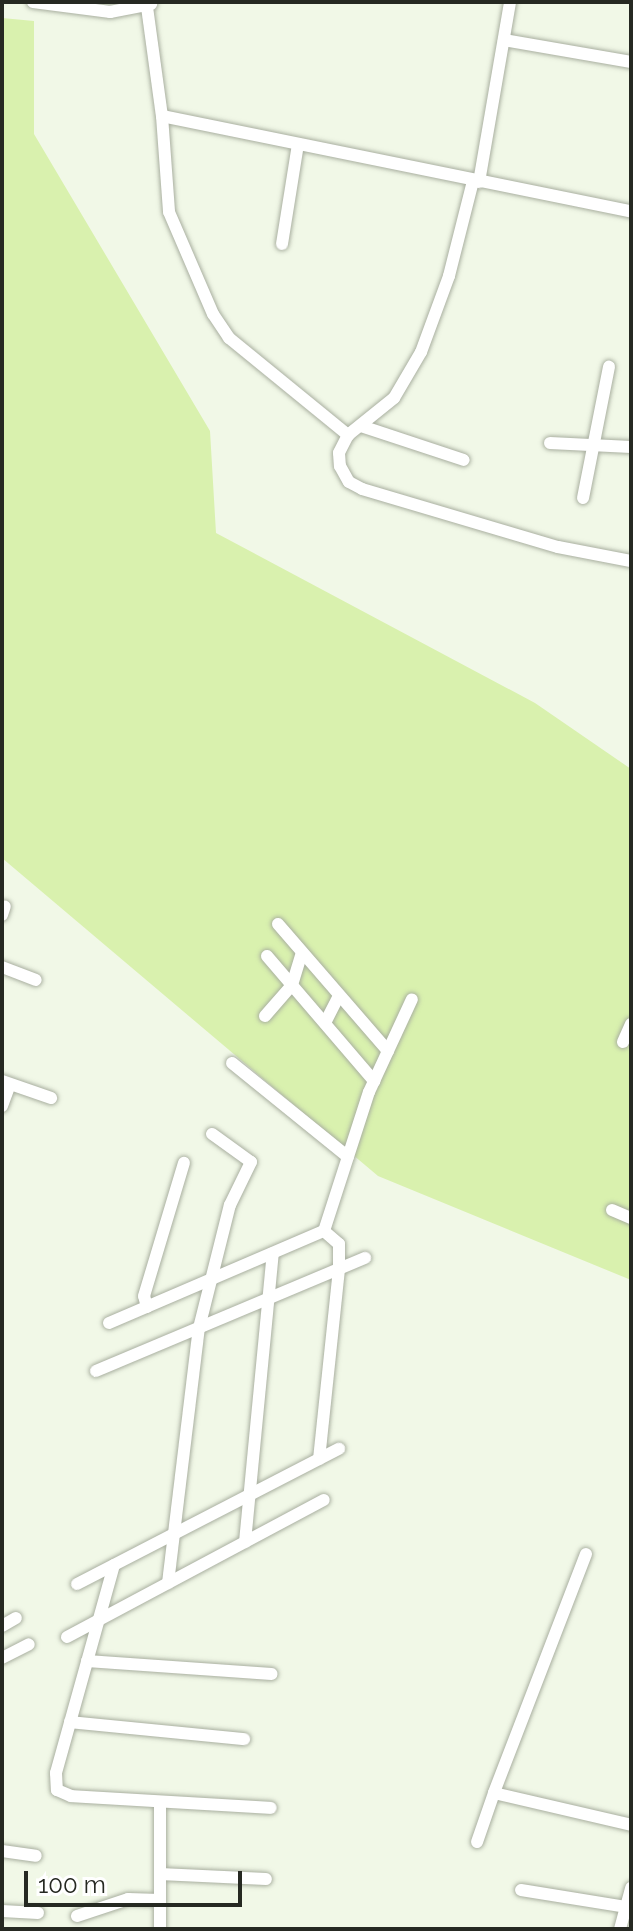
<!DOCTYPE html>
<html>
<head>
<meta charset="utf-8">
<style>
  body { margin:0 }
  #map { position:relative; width:633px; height:1931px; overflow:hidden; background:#f1f8e7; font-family:Raleway,sans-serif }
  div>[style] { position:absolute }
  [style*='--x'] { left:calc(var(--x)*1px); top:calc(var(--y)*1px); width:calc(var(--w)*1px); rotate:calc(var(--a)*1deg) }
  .green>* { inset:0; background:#d9f1ae }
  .roads { filter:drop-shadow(0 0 2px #a9afa0) drop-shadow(0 0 2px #a9afa0) }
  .minor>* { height:12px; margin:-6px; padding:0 6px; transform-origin:6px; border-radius:6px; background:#fff }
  span { translate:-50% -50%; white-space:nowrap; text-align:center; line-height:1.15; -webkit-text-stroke:8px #fff; paint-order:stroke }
  .frame { position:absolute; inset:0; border:4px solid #262922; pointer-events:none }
  .scale { position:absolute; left:24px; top:1871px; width:218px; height:36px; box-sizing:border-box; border:4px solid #262922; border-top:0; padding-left:10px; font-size:24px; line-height:28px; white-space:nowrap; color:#262922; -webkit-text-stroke:6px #fff; paint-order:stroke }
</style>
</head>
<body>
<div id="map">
  <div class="green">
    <div style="clip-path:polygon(2px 18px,34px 21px,34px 134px,210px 431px,216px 533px,535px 703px,631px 769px,631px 1280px,378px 1176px,2px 858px)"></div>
  </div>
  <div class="roads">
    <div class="minor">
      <div style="--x:33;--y:2;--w:78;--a:7.4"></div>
      <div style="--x:110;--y:12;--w:42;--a:-11"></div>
      <div style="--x:147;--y:7;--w:110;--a:82.2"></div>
      <div style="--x:162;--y:116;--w:479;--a:11.5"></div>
      <div style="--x:504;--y:40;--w:129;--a:9.8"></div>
      <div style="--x:162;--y:116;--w:96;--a:85.8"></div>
      <div style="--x:169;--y:212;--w:111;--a:66.7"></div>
      <div style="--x:213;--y:314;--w:29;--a:56"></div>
      <div style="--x:229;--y:338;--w:154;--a:39.2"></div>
      <div style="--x:473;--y:181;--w:98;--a:104.2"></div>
      <div style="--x:449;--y:276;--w:81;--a:110.2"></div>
      <div style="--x:421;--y:352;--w:53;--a:120.4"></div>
      <div style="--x:394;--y:398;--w:59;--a:141.2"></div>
      <div style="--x:348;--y:435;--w:20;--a:117"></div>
      <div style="--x:339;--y:453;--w:13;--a:86"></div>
      <div style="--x:340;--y:466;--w:18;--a:61"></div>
      <div style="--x:349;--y:482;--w:15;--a:28"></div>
      <div style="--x:362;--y:489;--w:204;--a:16.5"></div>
      <div style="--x:558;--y:547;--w:74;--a:10.9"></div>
      <div style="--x:479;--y:182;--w:183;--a:-80.2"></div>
      <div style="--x:282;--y:244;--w:101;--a:-80.9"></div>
      <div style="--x:361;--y:426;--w:108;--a:18.3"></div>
      <div style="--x:550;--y:443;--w:81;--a:2.8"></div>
      <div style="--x:583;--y:498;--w:134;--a:-78.8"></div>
      <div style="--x:2;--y:915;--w:9;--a:-72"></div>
      <div style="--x:278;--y:924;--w:168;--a:49.1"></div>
      <div style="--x:267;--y:956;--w:165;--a:49.4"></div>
      <div style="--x:2;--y:967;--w:36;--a:21"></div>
      <div style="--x:265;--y:1016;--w:41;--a:-48.9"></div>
      <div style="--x:292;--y:985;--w:34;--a:-73"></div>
      <div style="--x:325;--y:1023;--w:31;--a:-63"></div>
      <div style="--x:623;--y:1042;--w:20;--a:-66"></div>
      <div style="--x:232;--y:1063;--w:149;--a:39"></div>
      <div style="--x:2;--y:1081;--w:52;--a:19.1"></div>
      <div style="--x:2;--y:1106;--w:23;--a:-70"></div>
      <div style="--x:612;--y:1210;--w:21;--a:23"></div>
      <div style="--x:324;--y:1231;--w:146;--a:-72.1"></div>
      <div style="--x:369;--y:1092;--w:102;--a:-65.2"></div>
      <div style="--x:147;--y:1307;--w:11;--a:-105"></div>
      <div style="--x:144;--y:1296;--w:139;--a:-73.3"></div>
      <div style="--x:109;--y:1323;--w:234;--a:-23.2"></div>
      <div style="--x:324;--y:1231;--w:20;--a:41"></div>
      <div style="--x:339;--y:1244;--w:25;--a:90"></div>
      <div style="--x:339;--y:1269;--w:191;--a:96"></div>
      <div style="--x:96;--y:1371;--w:292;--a:-22.8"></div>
      <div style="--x:245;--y:1542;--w:290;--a:-84.5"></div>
      <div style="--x:586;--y:1554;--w:256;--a:111.1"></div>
      <div style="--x:494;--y:1793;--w:141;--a:13.1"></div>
      <div style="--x:114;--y:1565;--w:216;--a:105.6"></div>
      <div style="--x:56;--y:1773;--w:17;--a:87"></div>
      <div style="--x:57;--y:1790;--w:15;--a:23"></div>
      <div style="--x:71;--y:1796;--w:200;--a:3.4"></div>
      <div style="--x:168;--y:1583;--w:257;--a:-83.1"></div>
      <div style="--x:199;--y:1328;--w:127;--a:-75.9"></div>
      <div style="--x:230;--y:1205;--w:48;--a:-64"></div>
      <div style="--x:251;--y:1162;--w:48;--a:-144.3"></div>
      <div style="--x:77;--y:1584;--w:295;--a:-27.3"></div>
      <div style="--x:2;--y:1626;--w:16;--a:-30"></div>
      <div style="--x:67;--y:1637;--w:291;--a:-28.1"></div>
      <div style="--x:2;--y:1658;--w:30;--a:-27"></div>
      <div style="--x:87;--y:1661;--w:185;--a:4"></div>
      <div style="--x:70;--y:1722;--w:175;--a:5.6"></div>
      <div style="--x:160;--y:1802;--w:127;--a:90"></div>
      <div style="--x:477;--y:1842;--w:52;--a:-70.9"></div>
      <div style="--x:2;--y:1851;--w:34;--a:8"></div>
      <div style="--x:160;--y:1874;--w:106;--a:2.7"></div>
      <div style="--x:521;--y:1890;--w:106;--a:9.2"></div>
      <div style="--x:626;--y:1907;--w:20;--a:-75"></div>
      <div style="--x:2;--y:1911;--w:36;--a:3"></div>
      <div style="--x:77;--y:1916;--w:54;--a:-18.4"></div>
      <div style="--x:128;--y:1899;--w:32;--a:2"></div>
      <div style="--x:620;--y:1929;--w:23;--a:-75"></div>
      <div style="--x:626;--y:1907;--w:5;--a:11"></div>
    </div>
  </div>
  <div class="frame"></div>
  <div class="scale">100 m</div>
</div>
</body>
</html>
